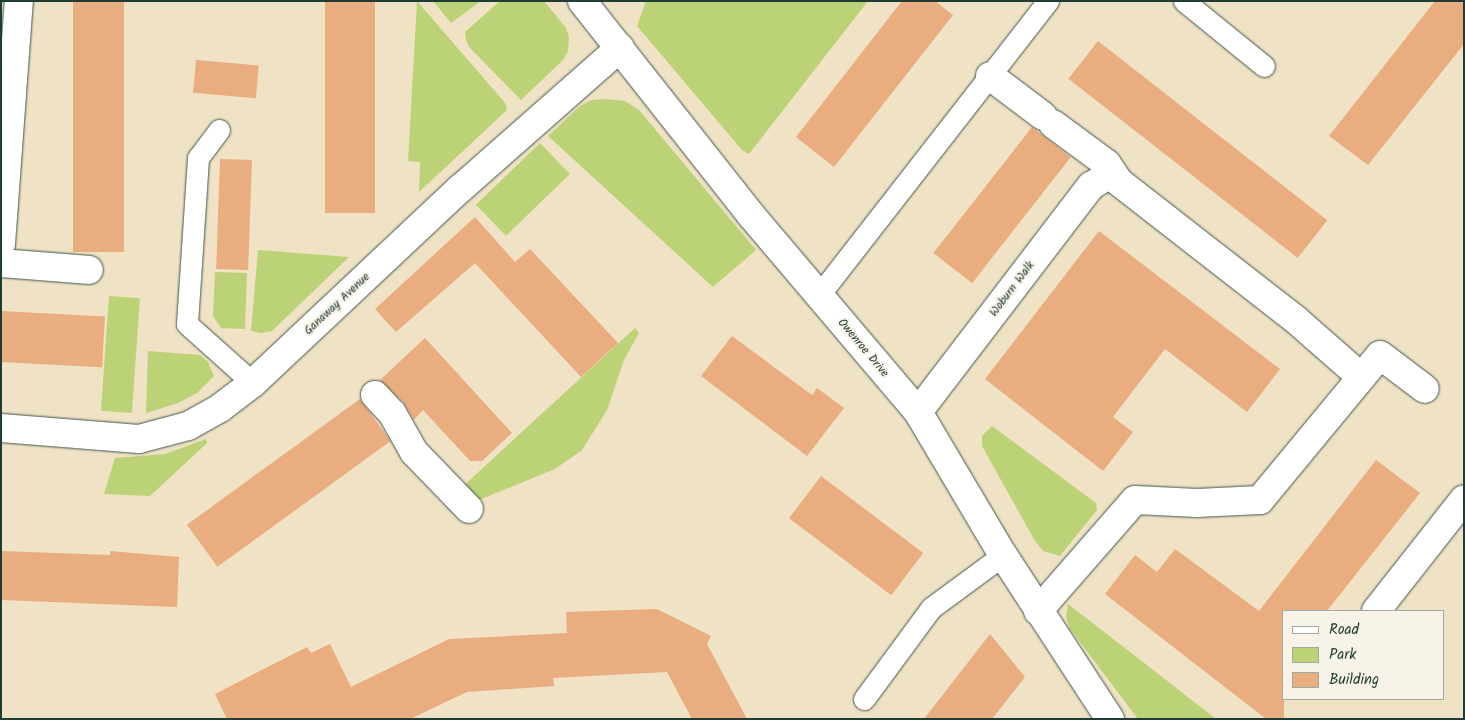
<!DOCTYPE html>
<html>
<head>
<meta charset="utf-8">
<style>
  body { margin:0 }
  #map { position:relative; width:1465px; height:720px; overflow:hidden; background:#f0e2c5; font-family:Kalam,sans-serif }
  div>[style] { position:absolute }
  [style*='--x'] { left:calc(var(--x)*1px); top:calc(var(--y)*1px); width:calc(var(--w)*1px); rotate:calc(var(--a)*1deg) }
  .green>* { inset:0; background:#bcd276; transform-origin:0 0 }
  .building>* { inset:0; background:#e9ad7f; transform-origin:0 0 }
  .roads { filter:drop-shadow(0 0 1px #3e564a) drop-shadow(0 0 1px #3e564a) }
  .lane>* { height:21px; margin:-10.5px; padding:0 10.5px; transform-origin:10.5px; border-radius:10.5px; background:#fff }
  .street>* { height:28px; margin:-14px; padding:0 14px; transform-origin:14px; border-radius:14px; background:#fff }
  span { translate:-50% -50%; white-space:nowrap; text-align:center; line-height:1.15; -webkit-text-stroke:4.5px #f7f3e8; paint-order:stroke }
  .street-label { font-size:12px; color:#1f3d34 }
  .frame { position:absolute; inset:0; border:2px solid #1f3d34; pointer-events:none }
  .legend { position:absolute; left:1282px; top:610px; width:162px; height:90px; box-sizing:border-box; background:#f7f3e8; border:1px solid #a1aaa0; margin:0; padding:6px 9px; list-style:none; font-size:15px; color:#1f3d34 }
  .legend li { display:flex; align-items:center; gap:10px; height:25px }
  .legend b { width:25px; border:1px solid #a1aaa0 }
</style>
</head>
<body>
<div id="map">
  <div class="green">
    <div style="clip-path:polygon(417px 1px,506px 104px,507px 110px,419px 192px,420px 162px,408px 161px)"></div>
    <div style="clip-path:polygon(433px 1px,481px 1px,451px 23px)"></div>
    <div style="clip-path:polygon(500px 1px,544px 1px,566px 28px,569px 37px,568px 51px,563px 60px,521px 100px,469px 47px,466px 40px,465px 32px)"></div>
    <div style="clip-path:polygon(646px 1px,868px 1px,749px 154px,742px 150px,637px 26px)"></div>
    <div style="clip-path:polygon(605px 99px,625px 101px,639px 110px,756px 250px,713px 287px,548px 136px,580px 106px,591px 100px)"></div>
    <div style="left:540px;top:143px;width:43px;height:89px;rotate:46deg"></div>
    <div style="clip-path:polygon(258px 250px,349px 257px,272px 331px,261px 333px,251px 331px)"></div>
    <div style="clip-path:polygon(215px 272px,247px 273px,245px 329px,221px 328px,213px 316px)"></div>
    <div style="left:109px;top:296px;width:31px;height:115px;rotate:4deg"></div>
    <div style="clip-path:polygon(635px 328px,639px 333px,624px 360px,607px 410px,582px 450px,555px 469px,474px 502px,460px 489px)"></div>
    <div style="clip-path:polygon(148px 351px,200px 355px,208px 362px,214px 376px,197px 393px,178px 403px,146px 413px)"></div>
    <div style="clip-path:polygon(992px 426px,1096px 503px,1097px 510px,1060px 556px,1043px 551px,1035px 541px,982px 446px,982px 436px)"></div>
    <div style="clip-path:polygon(206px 439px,207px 443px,150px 496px,104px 494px,115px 458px,165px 454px)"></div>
    <div style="clip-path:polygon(1068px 604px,1134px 655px,1216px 719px,1138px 719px,1070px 629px,1066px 617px)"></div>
  </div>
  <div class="building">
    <div style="left:73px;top:1px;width:51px;height:251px"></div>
    <div style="left:325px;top:1px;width:50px;height:212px"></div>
    <div style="clip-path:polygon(902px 1px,935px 1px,953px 15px,834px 167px,796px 137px)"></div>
    <div style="clip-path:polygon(1435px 1px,1464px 1px,1464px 44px,1368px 165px,1329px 136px)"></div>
    <div style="left:1098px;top:41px;width:291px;height:48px;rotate:38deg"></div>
    <div style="left:196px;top:60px;width:63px;height:33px;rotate:5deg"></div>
    <div style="left:1032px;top:127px;width:49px;height:160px;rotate:38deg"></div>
    <div style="left:220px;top:159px;width:32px;height:110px;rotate:2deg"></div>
    <div style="clip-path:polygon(475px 217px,515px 262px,530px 249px,618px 343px,581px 377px,475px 263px,396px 332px,375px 309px)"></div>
    <div style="clip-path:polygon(1099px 231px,1280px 369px,1247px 412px,1165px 349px,1113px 417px,1133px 432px,1103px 471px,985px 379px)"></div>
    <div style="left:1px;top:311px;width:104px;height:51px;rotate:3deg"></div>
    <div style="clip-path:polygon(732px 336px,812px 395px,817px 388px,844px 408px,807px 456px,701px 376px)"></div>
    <div style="clip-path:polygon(425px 338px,512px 433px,482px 461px,470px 461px,423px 410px,414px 420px,403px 402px,380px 380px)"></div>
    <div style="left:360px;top:399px;width:52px;height:214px;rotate:54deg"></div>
    <div style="clip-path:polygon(1376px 460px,1420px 493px,1327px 611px,1284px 611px,1284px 719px,1266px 719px,1105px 594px,1135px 555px,1157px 572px,1175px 549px,1259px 611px)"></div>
    <div style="left:821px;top:476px;width:128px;height:53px;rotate:37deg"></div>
    <div style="clip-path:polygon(1px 551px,110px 555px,110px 551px,179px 557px,177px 607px,1px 600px)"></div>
    <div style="clip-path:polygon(657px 609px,711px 636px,707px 644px,747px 719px,692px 719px,667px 672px,553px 678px,554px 686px,467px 692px,410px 719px,227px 719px,215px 694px,307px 647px,311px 653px,330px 644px,351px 687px,449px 639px,567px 633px,566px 612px)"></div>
    <div style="clip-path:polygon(990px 634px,1025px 677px,992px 719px,924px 719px)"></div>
  </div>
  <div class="roads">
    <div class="lane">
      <div style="--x:1184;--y:1;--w:103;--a:39.1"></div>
      <div style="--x:219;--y:130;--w:35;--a:127"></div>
      <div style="--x:198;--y:158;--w:166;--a:93.8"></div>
      <div style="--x:187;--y:324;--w:89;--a:41.8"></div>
      <div style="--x:819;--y:295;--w:373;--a:-52.1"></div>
      <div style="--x:864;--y:699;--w:113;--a:-53.6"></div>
      <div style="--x:931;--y:608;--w:89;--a:-36.4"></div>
    </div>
    <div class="street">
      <div style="--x:582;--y:1;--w:273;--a:51.7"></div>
      <div style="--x:751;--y:215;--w:258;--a:49.7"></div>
      <div style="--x:918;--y:412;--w:166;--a:59.3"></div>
      <div style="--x:1003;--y:555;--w:196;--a:56.9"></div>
      <div style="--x:990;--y:76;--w:66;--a:37"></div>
      <div style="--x:1053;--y:124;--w:67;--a:36.5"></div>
      <div style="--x:1107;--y:164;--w:22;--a:56"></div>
      <div style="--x:1119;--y:182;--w:223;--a:37.9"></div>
      <div style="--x:1295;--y:319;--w:88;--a:41.3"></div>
      <div style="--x:1;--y:244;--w:244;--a:-85.8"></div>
      <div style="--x:1;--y:263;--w:88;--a:4.5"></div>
      <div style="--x:375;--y:395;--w:25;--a:47"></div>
      <div style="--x:392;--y:413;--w:45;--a:60.6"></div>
      <div style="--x:414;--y:452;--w:79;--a:46"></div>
      <div style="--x:918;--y:412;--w:285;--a:-52.6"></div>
      <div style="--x:1091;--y:186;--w:25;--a:-32"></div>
      <div style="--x:1;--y:428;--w:138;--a:4.6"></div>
      <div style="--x:139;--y:439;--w:51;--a:-14.9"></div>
      <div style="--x:188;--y:426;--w:37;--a:-29"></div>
      <div style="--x:220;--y:408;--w:41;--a:-37.1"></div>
      <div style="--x:253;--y:383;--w:285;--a:-43.2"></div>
      <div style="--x:461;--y:188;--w:212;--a:-41.4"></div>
      <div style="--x:1038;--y:611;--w:147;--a:-48.9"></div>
      <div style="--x:1135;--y:500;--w:62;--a:2.8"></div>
      <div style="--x:1197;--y:503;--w:63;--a:-2.7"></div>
      <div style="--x:1260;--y:500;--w:188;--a:-50.4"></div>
      <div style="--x:1380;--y:355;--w:56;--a:37.1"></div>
      <div style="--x:1376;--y:611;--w:142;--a:-51.8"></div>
    </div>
  </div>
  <div class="street-label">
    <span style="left:1012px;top:289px;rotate:-53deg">Woburn Walk</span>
    <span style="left:337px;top:304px;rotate:-43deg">Ganaway Avenue</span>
    <span style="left:863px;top:348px;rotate:50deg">Owenroe Drive</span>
  </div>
  <div class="frame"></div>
  <ul class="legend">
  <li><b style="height:6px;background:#fff"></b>Road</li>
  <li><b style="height:14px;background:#bcd276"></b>Park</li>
  <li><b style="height:14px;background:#e9ad7f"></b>Building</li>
  </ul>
</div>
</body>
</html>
